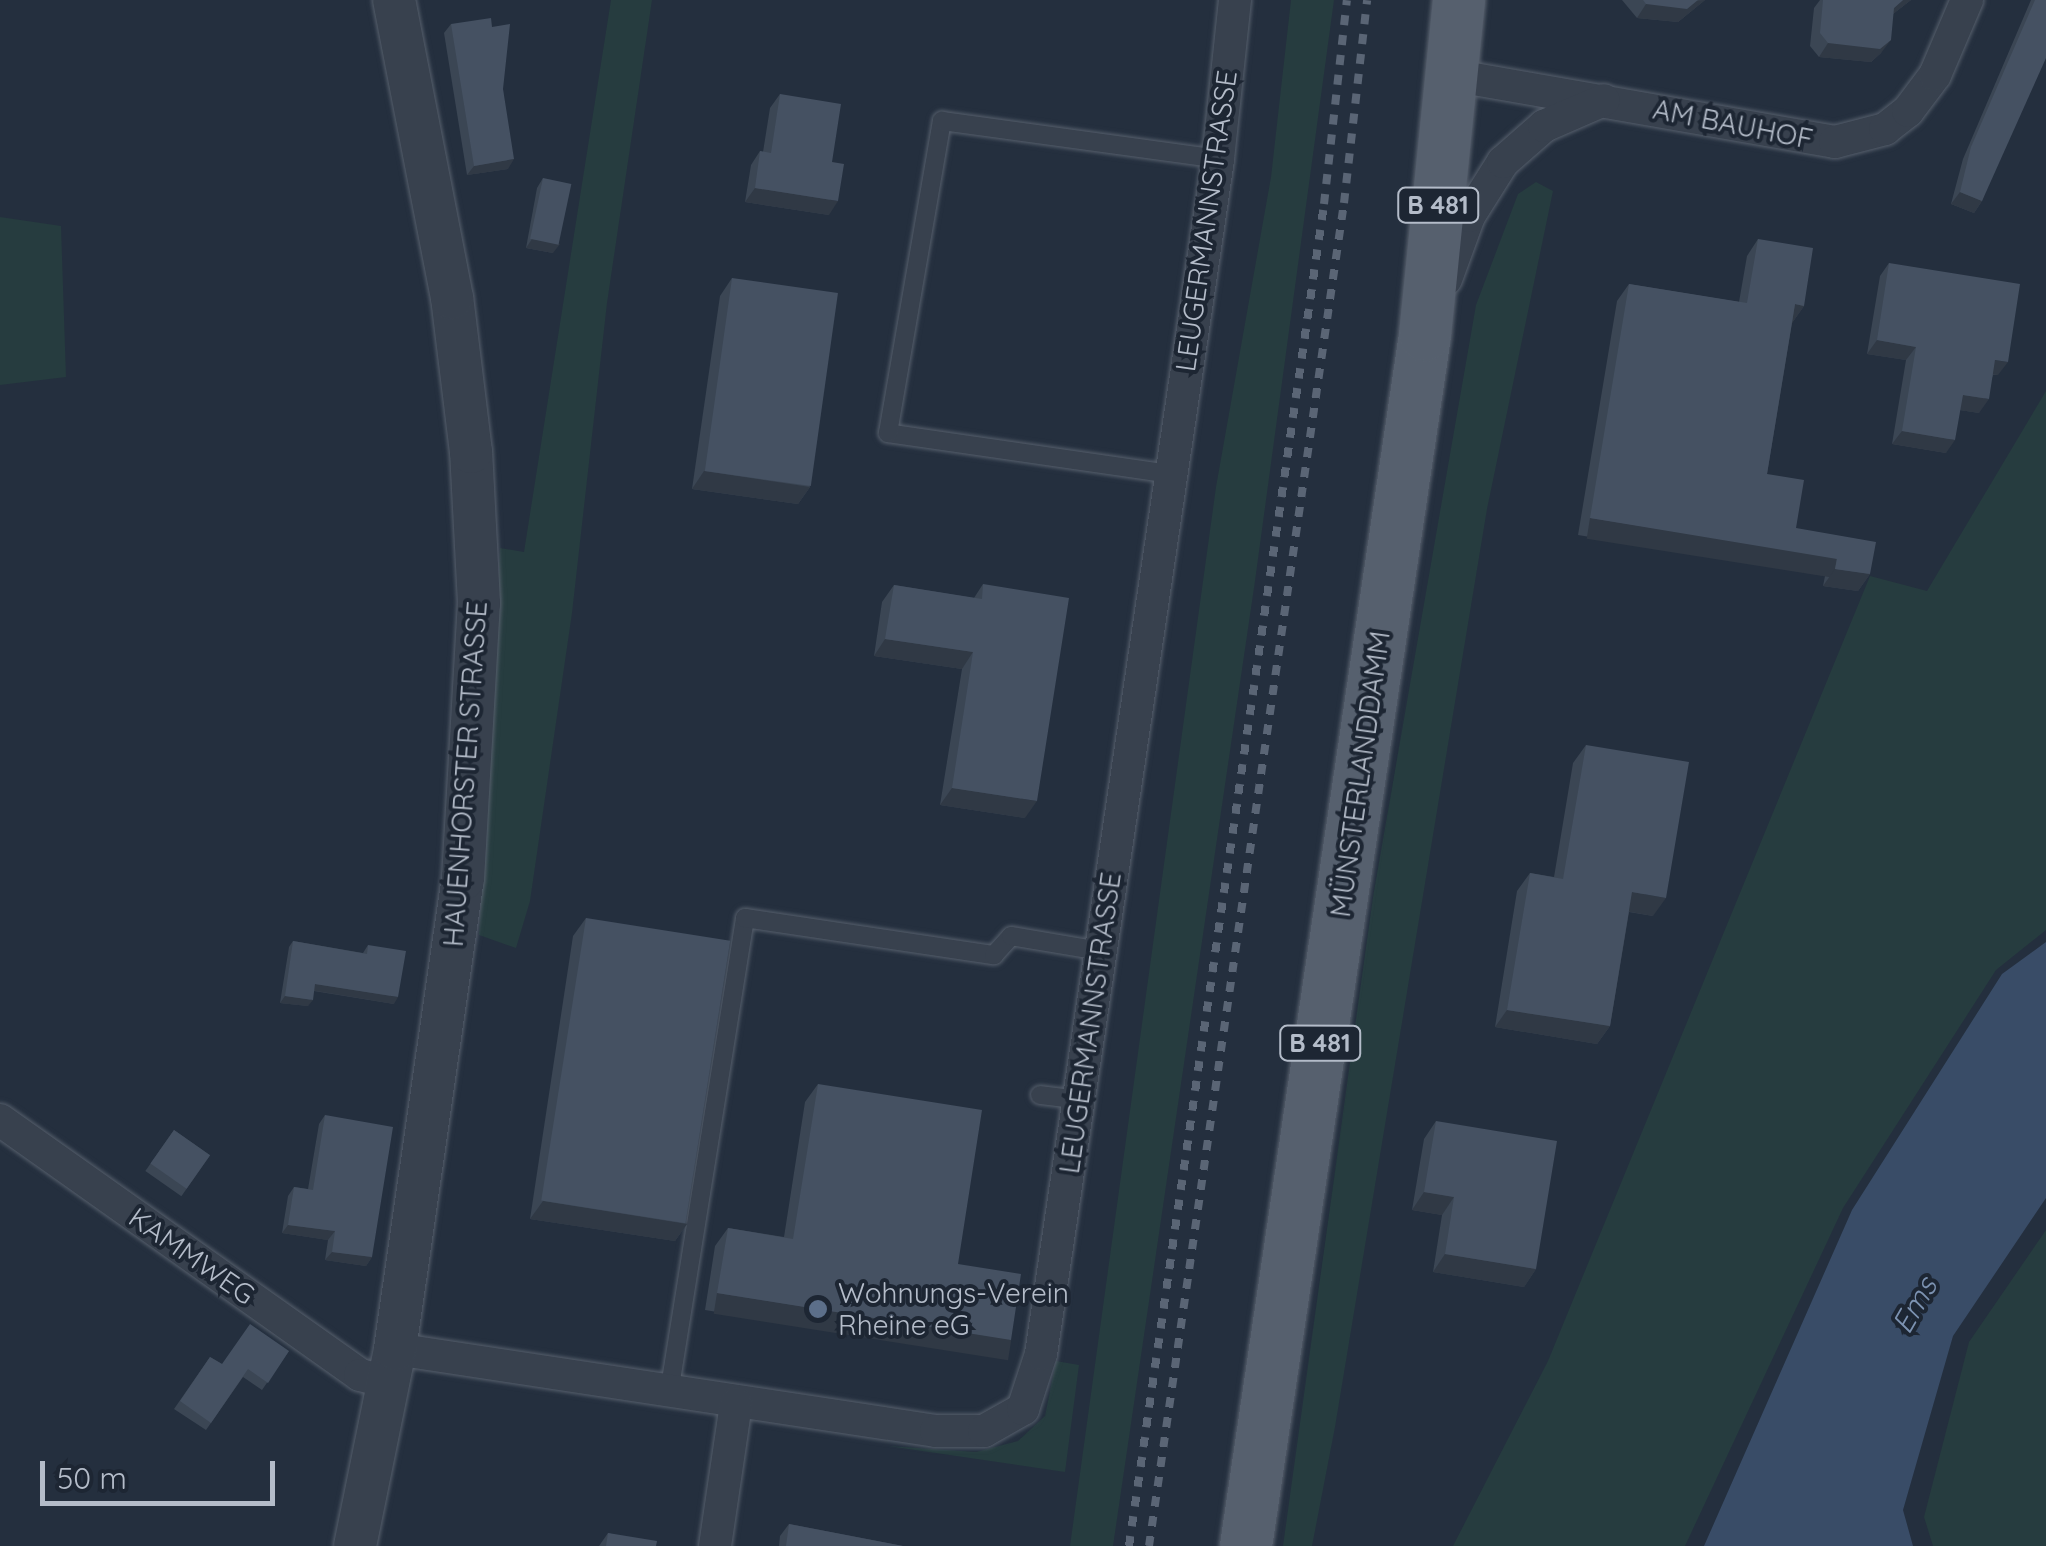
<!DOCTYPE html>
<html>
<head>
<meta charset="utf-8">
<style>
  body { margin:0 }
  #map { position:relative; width:2046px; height:1546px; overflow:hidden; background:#242f3e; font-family:Quicksand,sans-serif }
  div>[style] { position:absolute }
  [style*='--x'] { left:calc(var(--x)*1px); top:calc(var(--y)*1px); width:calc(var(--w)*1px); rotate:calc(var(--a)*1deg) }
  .green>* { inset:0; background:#263c3f }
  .water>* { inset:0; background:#394c67 }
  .roads { filter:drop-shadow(0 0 2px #565f6c) drop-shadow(0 0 2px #565f6c) }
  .service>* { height:18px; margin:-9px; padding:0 9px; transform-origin:9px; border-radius:9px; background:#38414e }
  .minor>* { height:32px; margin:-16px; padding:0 16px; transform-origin:16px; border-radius:16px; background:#38414e }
  .tertiary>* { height:42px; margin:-21px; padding:0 21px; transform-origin:21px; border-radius:21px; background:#38414e }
  .primary>* { height:52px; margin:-26px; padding:0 26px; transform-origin:26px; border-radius:26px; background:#56606e }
  .rail>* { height:8px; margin-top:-4px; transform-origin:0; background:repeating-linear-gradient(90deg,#5a6575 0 10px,transparent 0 20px) }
  .wall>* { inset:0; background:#3b4654; transform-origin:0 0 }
  .shaded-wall>* { inset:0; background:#303945; transform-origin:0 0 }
  .building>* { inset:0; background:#455162; transform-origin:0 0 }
  .dots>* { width:28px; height:28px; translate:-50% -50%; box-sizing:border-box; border:5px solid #1d2633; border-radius:50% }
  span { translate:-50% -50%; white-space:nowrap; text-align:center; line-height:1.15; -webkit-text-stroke:8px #1d2633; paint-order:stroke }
  .shield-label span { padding:2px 8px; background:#1d2633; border:2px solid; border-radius:8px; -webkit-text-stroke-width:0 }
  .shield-label { font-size:25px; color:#b4bcc9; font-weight:700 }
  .street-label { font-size:28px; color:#b4bcc9 }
  .poi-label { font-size:28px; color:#b4bcc9 }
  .left { translate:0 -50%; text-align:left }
  .water-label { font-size:30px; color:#7c92b1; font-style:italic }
  .scale { position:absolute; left:40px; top:1461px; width:235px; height:45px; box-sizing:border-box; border:5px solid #b4bcc9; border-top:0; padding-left:12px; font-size:30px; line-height:35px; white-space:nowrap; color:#b4bcc9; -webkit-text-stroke:8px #1d2633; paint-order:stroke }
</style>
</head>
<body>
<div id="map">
  <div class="green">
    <div style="clip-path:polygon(611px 0,652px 0,607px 303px,572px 613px,530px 901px,516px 948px,479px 935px,500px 548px,524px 552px)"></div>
    <div style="clip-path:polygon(1291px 0,1334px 0,1255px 581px,1113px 1546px,1070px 1546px,1216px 487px,1271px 177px)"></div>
    <div style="clip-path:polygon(1536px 182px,1553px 191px,1487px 509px,1335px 1427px,1312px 1546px,1283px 1546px,1373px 897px,1476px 305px,1518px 194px)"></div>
    <div style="clip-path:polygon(0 217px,61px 226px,66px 377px,0 385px)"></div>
    <div style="clip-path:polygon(2046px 391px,2046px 930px,1996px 970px,1843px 1208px,1685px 1546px,1453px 1546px,1548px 1361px,1870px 576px,1927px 591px)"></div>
    <div style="clip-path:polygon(2046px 1230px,2046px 1546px,1933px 1546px,1924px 1517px,1969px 1342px)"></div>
    <div style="clip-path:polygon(1056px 1361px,1079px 1365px,1065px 1472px,888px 1446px,976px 1452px,1018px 1441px,1045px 1416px)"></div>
  </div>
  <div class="water">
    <div style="clip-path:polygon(2046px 942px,2046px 1198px,1953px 1336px,1903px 1510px,1913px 1546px,1704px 1546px,1852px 1210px,2002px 974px)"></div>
  </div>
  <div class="roads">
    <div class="service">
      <div style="--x:1171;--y:474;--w:286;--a:-171.8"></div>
      <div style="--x:888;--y:433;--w:317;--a:-80.2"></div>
      <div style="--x:942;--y:121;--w:279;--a:7.8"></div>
      <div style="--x:1040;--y:1095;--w:39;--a:7"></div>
      <div style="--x:669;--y:1393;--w:481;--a:-80.9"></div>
      <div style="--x:745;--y:918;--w:252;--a:8.5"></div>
      <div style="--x:994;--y:955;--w:25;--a:-48"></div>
      <div style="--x:1011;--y:936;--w:91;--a:9.5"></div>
    </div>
    <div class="minor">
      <div style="--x:1451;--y:75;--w:390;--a:9.9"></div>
      <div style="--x:1835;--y:142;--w:52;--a:-14.6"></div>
      <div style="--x:1885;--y:129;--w:29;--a:-38"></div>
      <div style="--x:1908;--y:111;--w:45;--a:-53.1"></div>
      <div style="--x:1935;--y:75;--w:82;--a:-66.9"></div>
      <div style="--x:1446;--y:279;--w:67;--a:-69.9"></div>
      <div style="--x:1469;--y:216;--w:64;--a:-57.8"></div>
      <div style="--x:1503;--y:162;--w:55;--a:-41.3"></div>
      <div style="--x:1544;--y:126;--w:65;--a:-23.4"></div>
      <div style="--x:0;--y:1120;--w:441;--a:35.3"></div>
      <div style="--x:360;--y:1375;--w:30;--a:14"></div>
      <div style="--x:395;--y:1349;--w:547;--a:8.62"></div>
      <div style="--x:936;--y:1431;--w:48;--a:0"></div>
      <div style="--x:984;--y:1431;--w:45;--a:-29.4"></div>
      <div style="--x:1023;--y:1409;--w:58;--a:-71.9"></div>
      <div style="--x:1041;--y:1354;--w:1208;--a:-81.57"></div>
      <div style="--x:1218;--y:159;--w:160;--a:-83.9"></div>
      <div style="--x:715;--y:1546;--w:144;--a:-81.6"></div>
    </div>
    <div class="tertiary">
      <div style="--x:355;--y:1546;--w:201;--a:-78.5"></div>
      <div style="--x:395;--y:1349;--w:475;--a:-81.8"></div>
      <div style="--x:463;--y:879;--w:276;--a:-86.7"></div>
      <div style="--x:479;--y:603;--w:151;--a:-93"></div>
      <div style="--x:471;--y:452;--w:155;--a:-97"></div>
      <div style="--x:452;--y:298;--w:304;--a:-101"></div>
    </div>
    <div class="primary">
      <div style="--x:1246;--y:1546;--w:1224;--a:-81.59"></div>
      <div style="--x:1425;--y:335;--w:337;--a:-84.2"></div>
    </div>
  </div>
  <div class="rail">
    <div style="--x:1129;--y:1546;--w:1356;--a:-81.73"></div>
    <div style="--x:1324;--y:204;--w:205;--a:-83.6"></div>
    <div style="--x:1149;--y:1546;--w:1357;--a:-81.74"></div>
    <div style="--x:1344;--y:203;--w:204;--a:-83.5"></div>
  </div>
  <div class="wall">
    <div style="clip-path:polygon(1622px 0,1705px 0,1678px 22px,1637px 18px)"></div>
    <div style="clip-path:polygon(1820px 0,1911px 0,1893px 14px,1881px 53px,1871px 62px,1819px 57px,1810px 46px,1814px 8px)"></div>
    <div style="clip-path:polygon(2031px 0,2046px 0,1982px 201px,1974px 213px,1951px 204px,1963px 159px)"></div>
    <div style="clip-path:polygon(451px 24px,503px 89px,508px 169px,467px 175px,444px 33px)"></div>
    <div style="clip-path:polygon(780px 94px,832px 162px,829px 215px,745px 202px,751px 165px,760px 151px,763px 152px,770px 108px)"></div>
    <div style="clip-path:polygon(543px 178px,553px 253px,526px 248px,537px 188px)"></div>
    <div style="clip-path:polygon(1758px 239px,1804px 306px,1792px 323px,1767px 474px,1796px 528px,1870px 574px,1858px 591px,1823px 586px,1825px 576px,1578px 535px,1617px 301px,1629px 284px,1739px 302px,1747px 256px)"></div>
    <div style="clip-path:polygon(1889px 263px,1998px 375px,1993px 375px,1979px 413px,1960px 410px,1946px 453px,1892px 444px,1906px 360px,1867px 354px,1880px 276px)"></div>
    <div style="clip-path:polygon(732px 278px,810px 487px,798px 504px,692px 489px,720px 296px)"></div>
    <div style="clip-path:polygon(983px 584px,1025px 818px,940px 805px,962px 669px,874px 656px,882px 602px,894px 585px,974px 598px)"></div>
    <div style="clip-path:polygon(1586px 745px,1653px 916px,1629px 912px,1610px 1026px,1597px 1044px,1495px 1027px,1517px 891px,1530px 873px,1554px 877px,1573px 763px)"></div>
    <div style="clip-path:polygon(586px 918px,687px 1224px,675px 1241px,530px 1219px,573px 936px)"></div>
    <div style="clip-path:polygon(293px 941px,363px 953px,368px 945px,394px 1004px,314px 991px,308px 1006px,280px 1003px,289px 947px)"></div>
    <div style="clip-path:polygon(818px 1084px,958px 1264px,1011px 1340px,998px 1358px,705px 1310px,715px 1246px,728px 1228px,784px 1237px,805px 1102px)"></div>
    <div style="clip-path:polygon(325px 1115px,372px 1257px,366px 1266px,325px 1260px,328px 1240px,282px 1233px,288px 1196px,294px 1187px,308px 1189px,319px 1124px)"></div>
    <div style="clip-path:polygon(1436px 1121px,1536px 1269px,1524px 1287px,1433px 1272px,1442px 1215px,1412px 1210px,1424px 1139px)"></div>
    <div style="left:174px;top:1130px;width:44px;height:50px;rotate:35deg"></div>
    <div style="clip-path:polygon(289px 1351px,262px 1390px,243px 1377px,206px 1430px,174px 1409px,210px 1357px,222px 1364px)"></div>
    <div style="clip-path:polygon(789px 1524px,903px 1546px,779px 1546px,780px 1536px)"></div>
    <div style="clip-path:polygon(608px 1533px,656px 1546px,599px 1546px)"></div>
  </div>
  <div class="shaded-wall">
    <div style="clip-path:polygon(1705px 0,1678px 22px,1637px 18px,1646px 4px)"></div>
    <div style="clip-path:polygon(1903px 0,1911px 0,1884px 21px,1894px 8px)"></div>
    <div style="clip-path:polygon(1891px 40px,1881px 53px,1871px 62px,1819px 57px,1828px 43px)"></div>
    <div style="clip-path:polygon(514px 159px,508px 169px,467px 175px,474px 166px)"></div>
    <div style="clip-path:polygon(755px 188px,838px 201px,829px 215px,745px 202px)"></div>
    <div style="clip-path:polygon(1960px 192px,1982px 201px,1974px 213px,1951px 204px)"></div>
    <div style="clip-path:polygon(532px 239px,560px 244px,553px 253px,526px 248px)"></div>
    <div style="clip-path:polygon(1795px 304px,1804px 306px,1792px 323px)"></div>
    <div style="clip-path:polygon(1877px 340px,1916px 347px,1906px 360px,1867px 354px)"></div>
    <div style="clip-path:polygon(1995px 360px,2008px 362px,1998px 375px,1986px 374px)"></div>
    <div style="clip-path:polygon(1963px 395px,1989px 399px,1979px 413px,1953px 409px)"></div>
    <div style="clip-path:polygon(1902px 431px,1955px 440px,1946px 453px,1892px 444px)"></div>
    <div style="clip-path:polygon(704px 471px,810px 487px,798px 504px,692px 489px)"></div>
    <div style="left:1590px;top:518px;width:250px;height:21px;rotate:9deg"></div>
    <div style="clip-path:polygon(1835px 569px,1870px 574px,1858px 591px,1823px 586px)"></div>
    <div style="clip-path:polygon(885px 639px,973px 652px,962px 669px,874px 656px)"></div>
    <div style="clip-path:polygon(952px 788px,1037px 801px,1025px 818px,940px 805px)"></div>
    <div style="clip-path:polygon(1632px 892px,1666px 898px,1653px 916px,1620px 910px)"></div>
    <div style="clip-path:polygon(315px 984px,398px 997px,394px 1004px,310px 990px)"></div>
    <div style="clip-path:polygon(285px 996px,313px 1000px,308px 1006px,280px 1003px)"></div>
    <div style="clip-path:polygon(1507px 1010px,1610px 1026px,1597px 1044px,1495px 1027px)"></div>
    <div style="clip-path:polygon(1424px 1192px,1454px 1197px,1442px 1215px,1412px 1210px)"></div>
    <div style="clip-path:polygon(543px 1201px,687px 1224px,675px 1241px,530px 1219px)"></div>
    <div style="clip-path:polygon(288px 1225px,335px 1231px,328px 1240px,282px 1233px)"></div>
    <div style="clip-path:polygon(332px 1252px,372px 1257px,366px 1266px,325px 1260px)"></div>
    <div style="clip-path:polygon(1445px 1254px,1536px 1269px,1524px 1287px,1433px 1272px)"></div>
    <div style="left:717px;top:1293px;width:298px;height:21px;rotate:9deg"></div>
  </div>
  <div class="building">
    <div style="clip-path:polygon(1643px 0,1698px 0,1687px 9px,1646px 4px)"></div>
    <div style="clip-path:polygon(1823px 0,1903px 0,1894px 8px,1891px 40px,1880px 49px,1828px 43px,1820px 33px)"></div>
    <div style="clip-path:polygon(2035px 0,2046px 0,2046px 58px,1982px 201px,1960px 192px,1971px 147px)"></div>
    <div style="clip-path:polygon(491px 18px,492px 27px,510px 24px,503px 89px,514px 159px,474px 166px,451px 24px)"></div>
    <div style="clip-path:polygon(780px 94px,841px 104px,832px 162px,844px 164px,838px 201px,755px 188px,760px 151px,771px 153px)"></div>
    <div style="left:543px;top:178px;width:29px;height:62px;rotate:12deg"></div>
    <div style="clip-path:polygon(1758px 239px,1813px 248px,1804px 306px,1795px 304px,1767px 474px,1804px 480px,1796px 528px,1876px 542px,1870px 574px,1835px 569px,1837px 559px,1590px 518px,1629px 284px,1747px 303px)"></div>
    <div style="clip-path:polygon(1889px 263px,2020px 284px,2008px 362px,1995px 360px,1989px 399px,1963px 395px,1955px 440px,1902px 431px,1916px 347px,1877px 340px)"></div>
    <div style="left:732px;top:278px;width:107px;height:195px;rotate:8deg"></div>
    <div style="clip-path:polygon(983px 584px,1069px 598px,1037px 801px,952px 788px,973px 652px,885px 639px,894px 585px,982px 599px)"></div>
    <div style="clip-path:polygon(1586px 745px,1689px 762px,1666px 898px,1632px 892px,1610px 1026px,1507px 1010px,1530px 873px,1563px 879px)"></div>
    <div style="left:586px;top:918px;width:146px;height:286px;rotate:9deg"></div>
    <div style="clip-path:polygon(293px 941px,367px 954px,368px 945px,406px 951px,398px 997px,315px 984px,313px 1000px,285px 996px)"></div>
    <div style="clip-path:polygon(818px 1084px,982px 1110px,958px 1264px,1021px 1274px,1011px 1340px,717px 1293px,728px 1228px,793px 1239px)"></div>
    <div style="clip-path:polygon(325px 1115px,393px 1127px,372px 1257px,332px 1252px,335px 1231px,288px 1225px,294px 1187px,313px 1190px)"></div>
    <div style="clip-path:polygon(1436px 1121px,1557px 1141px,1536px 1269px,1445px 1254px,1454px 1197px,1424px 1192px)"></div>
    <div style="left:174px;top:1130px;width:44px;height:41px;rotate:35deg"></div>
    <div style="clip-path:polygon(250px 1324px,289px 1351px,268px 1383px,248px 1369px,211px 1423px,180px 1401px,210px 1357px,222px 1364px)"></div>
    <div style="clip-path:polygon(789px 1524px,903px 1546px,786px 1546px)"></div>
    <div style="clip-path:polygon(608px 1533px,657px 1541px,656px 1546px,606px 1546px)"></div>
  </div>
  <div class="dots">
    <div style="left:818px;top:1309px;background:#5c6f8a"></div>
  </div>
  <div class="shield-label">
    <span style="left:1438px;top:205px">B 481</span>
    <span style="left:1320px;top:1043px">B 481</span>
  </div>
  <div class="street-label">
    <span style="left:1733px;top:124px;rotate:11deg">AM BAUHOF</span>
    <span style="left:1206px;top:221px;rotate:-82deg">LEUGERMANNSTRASSE</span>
    <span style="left:465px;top:774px;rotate:-86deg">HAUENHORSTER STRASSE</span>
    <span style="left:1360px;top:774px;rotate:-82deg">MÜNSTERLANDDAMM</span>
    <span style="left:1090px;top:1023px;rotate:-82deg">LEUGERMANNSTRASSE</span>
    <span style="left:192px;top:1256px;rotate:35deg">KAMMWEG</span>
  </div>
  <div class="poi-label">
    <span class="left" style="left:838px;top:1309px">Wohnungs-Verein<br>Rheine eG</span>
  </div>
  <div class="water-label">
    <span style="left:1914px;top:1305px;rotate:-60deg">Ems</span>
  </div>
  <div class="scale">50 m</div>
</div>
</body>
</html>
